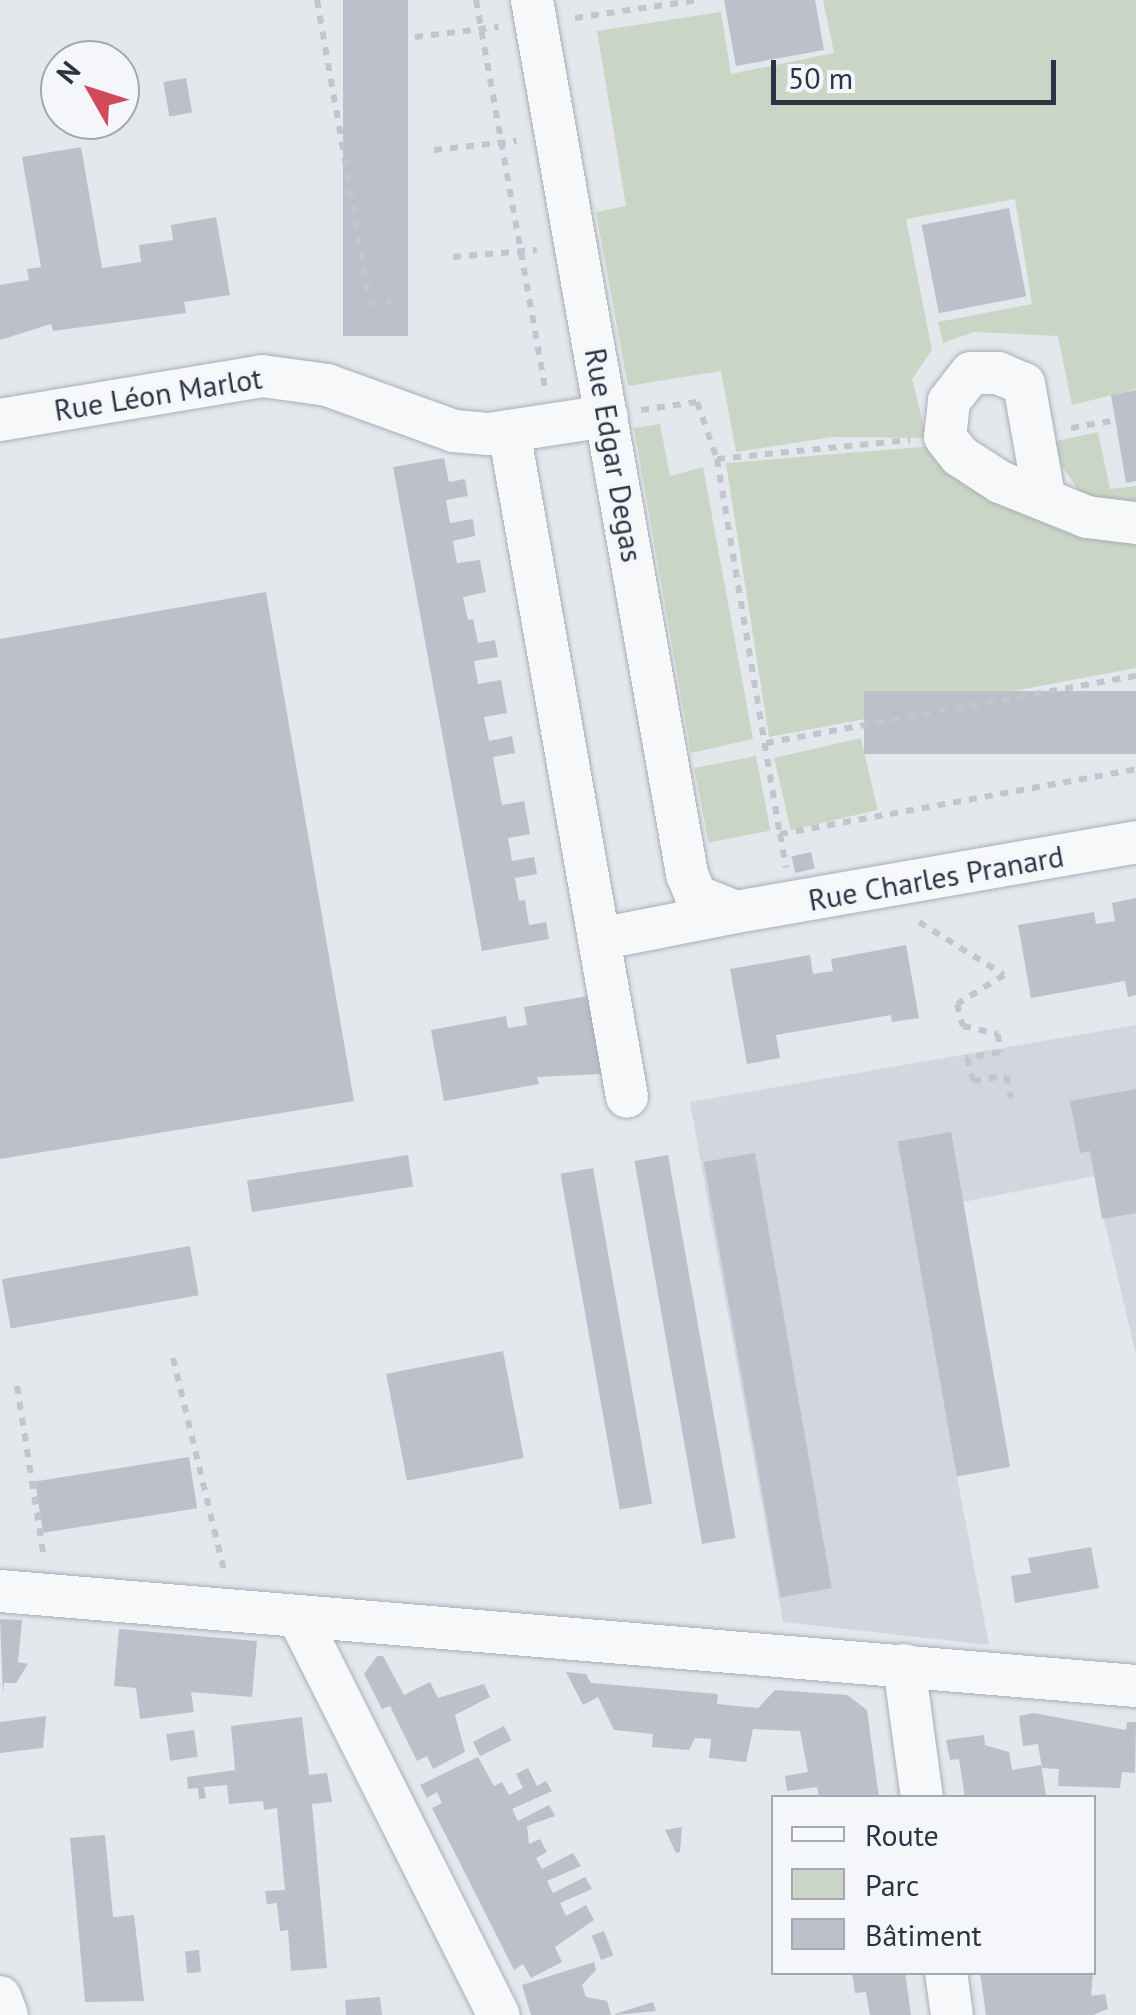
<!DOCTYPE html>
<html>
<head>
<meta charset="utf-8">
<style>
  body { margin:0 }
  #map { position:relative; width:1136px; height:2015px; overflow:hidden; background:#e4e7ec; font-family:"PT Sans",sans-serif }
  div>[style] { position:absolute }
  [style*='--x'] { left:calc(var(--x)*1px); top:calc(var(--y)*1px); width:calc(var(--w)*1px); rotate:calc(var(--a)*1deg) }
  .built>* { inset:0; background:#d2d6de }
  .green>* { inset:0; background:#c9d6c5; transform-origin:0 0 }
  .building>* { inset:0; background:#bbc0ca; transform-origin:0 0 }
  .path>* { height:6px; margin-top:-3px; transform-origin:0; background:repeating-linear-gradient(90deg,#c2c5cb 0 8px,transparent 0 16px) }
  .roads { filter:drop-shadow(0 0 2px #a9aeb7) drop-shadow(0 0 2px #a9aeb7) }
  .minor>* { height:42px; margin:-21px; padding:0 21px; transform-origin:21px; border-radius:21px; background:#f7f8fa }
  span { translate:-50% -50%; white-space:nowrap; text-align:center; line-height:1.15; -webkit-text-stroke:8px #f4f6f9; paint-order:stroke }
  .street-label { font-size:30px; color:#2b3445 }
  .legend { position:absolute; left:771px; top:1795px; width:325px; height:180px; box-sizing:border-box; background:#f4f6f9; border:2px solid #a4a8b1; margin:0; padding:12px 18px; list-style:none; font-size:30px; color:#2b3445 }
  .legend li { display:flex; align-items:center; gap:20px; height:50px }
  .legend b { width:50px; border:2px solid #a4a8b1 }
  .north { position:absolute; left:40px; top:40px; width:100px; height:100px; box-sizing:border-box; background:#f4f6f9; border:2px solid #a4a8b1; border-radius:50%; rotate:309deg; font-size:28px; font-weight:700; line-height:40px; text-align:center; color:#2b3445 }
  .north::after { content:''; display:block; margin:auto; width:35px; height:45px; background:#d1495b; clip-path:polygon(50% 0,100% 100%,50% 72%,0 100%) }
  .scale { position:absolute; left:771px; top:60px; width:285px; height:45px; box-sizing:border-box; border:5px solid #2b3445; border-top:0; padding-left:12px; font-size:30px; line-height:35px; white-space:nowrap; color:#2b3445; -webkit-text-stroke:8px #f4f6f9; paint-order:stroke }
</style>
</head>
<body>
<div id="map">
  <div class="built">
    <div style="clip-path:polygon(1136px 1025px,1136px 1355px,1094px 1176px,963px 1202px,1009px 1467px,957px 1477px,989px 1645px,783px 1622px,690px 1102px)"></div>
  </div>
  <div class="green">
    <div style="clip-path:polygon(823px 0,1136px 0,1136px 389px,1072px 405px,1058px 336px,974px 332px,943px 343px,938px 322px,1032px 304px,1015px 199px,906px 219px,932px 350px,912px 379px,927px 438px,832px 437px,736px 452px,721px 371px,628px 386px,596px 212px,626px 206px,597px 31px,721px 12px,731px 74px,834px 53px)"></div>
    <div style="clip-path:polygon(660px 424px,670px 476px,703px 467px,753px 739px,691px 753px,634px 428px)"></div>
    <div style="clip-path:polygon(1098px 432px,1110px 489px,1136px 486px,1136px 508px,1082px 496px,1047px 443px)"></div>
    <div style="clip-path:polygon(934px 446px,1055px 528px,1136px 536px,1136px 668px,769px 737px,726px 463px)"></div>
    <div style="left:861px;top:738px;width:74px;height:89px;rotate:77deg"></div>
    <div style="left:756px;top:756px;width:76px;height:63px;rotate:79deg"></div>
  </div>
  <div class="building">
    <div style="left:343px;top:0;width:65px;height:336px"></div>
    <div style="clip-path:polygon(724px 0,815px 0,824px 50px,736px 66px)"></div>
    <div style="left:186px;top:78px;width:35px;height:23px;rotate:80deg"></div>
    <div style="clip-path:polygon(81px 147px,102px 268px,141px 262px,139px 245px,173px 240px,171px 225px,216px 217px,230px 295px,184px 302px,186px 313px,53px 331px,51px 324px,0 340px,0 285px,29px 280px,27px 269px,41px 267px,22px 157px)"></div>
    <div style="left:1009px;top:208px;width:90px;height:89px;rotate:79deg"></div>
    <div style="clip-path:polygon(1136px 390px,1136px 481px,1126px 483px,1111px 395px)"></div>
    <div style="clip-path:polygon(444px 458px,449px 482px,465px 479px,468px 496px,446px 500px,450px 523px,473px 519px,475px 536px,453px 541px,457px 563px,480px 560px,486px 592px,463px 597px,468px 620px,473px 619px,478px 643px,495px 640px,498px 657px,474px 661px,478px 684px,501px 680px,507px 713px,484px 717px,489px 741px,512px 736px,515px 753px,493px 757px,502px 805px,524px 801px,530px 834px,508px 838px,512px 861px,534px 857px,537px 874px,515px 878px,519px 901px,525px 900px,529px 925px,546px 922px,549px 939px,482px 951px,393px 467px)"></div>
    <div style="clip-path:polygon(266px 592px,354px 1101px,0 1159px,0 639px)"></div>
    <div style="left:1136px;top:691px;width:63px;height:272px;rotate:90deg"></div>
    <div style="left:811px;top:852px;width:17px;height:20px;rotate:77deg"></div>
    <div style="clip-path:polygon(1136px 898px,1136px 995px,1128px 997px,1125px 981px,1031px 998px,1018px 925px,1094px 912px,1096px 924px,1115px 921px,1112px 903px)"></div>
    <div style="clip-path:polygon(906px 945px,919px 1018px,892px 1022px,891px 1015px,776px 1035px,780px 1058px,747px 1064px,730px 969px,810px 955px,813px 974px,833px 971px,831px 959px)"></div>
    <div style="clip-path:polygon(588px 996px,602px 1074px,537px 1077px,539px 1084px,444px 1101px,431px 1030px,506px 1016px,508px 1028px,527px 1025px,524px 1007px)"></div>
    <div style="clip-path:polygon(1136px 1089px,1136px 1213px,1102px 1219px,1090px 1151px,1080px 1153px,1070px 1101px)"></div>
    <div style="left:951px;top:1132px;width:340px;height:54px;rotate:80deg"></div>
    <div style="left:755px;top:1153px;width:442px;height:52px;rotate:80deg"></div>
    <div style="left:408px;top:1155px;width:32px;height:163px;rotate:81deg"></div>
    <div style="left:668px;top:1155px;width:389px;height:34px;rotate:80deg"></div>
    <div style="left:593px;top:1168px;width:341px;height:33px;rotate:80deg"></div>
    <div style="left:190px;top:1246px;width:50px;height:191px;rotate:80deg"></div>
    <div style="left:503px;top:1351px;width:109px;height:119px;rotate:79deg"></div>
    <div style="left:189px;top:1457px;width:52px;height:156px;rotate:81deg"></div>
    <div style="clip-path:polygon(1091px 1547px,1099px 1588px,1015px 1603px,1011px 1576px,1031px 1573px,1028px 1558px)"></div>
    <div style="clip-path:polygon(0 1619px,22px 1620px,18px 1662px,28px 1664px,16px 1683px,4px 1683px,3px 1694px)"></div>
    <div style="clip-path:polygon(119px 1629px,257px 1641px,252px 1697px,191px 1692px,194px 1712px,140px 1719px,136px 1688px,114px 1686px)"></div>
    <div style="clip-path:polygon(377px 1656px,383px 1656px,404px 1695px,430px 1682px,438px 1698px,484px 1684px,490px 1697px,455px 1715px,465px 1752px,433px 1769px,427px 1756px,417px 1761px,390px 1706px,382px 1709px,364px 1674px)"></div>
    <div style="clip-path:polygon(566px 1672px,586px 1674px,591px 1683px,718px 1694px,717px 1704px,758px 1708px,775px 1690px,847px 1695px,867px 1710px,879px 1798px,819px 1798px,817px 1787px,787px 1791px,785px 1776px,808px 1772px,800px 1731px,753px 1729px,746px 1762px,709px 1758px,711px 1739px,695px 1738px,689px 1750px,652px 1747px,653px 1734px,614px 1730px,598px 1697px,583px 1705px)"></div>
    <div style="clip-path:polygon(1033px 1713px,1126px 1730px,1127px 1722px,1136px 1722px,1135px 1773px,1122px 1772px,1120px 1788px,1058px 1786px,1059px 1769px,1042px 1768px,1038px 1744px,1023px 1746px,1019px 1716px)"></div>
    <div style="clip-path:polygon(46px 1716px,43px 1748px,0 1753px,0 1722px)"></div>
    <div style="clip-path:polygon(302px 1717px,309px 1775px,327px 1773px,332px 1802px,312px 1804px,327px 1968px,291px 1971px,288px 1930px,280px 1931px,277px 1903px,267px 1904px,265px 1891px,285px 1890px,277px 1808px,264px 1810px,263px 1801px,229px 1804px,227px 1785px,204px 1787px,206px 1798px,199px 1799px,198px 1788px,188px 1789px,187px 1777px,235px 1770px,231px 1726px)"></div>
    <div style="left:504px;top:1726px;width:16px;height:35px;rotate:63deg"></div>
    <div style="left:194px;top:1730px;width:27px;height:28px;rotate:82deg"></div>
    <div style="clip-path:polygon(984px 1735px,985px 1745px,1009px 1752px,1012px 1770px,1041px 1765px,1046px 1795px,965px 1798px,959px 1759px,950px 1760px,946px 1740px)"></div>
    <div style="clip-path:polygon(478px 1757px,494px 1786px,502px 1782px,509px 1795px,523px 1788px,516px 1774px,528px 1768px,537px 1786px,546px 1781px,552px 1791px,512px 1809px,518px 1821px,549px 1805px,555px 1816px,527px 1826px,529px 1844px,540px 1839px,547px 1852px,536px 1858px,542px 1869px,573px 1853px,581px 1866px,547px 1881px,553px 1893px,585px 1877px,592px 1889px,560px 1903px,566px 1916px,586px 1905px,594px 1920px,555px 1947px,562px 1962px,531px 1978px,523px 1964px,514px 1970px,467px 1877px,432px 1808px,442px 1803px,437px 1792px,427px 1798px,420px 1785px)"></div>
    <div style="clip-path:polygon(682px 1827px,680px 1852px,676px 1853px,665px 1830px)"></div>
    <div style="clip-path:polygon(105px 1835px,113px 1917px,134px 1915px,144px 2001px,85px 2002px,70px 1838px)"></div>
    <div style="left:604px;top:1931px;width:26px;height:13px;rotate:69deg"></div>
    <div style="left:199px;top:1950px;width:22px;height:14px;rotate:85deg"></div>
    <div style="clip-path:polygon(594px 1962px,596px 1970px,582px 1985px,586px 1997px,607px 2001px,611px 2015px,531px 2015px,522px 1985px)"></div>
    <div style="clip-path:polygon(852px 1972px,905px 1972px,911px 2015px,870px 2015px,866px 1992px,855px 1993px)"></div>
    <div style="clip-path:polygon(980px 1972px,1093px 1972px,1091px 1996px,1105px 1994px,1108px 2009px,1093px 2015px,986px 2015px)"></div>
    <div style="clip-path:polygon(380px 1997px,382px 2015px,346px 2015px,345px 2000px)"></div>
    <div style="clip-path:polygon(653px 2002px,656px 2011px,615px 2015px,615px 2014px)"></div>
  </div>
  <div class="path">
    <div style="--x:317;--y:0;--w:308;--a:80.1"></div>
    <div style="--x:370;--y:303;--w:23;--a:-5"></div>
    <div style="--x:476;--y:0;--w:393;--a:79.9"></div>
    <div style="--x:575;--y:18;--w:125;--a:-8.3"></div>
    <div style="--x:415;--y:37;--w:84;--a:-6.9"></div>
    <div style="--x:434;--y:150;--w:83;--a:-6.2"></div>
    <div style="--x:453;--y:257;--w:84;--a:-4.8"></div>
    <div style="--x:641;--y:410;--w:57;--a:-8.1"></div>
    <div style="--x:697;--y:402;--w:60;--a:70.7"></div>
    <div style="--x:717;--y:459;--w:380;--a:80.5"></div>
    <div style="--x:780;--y:834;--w:362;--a:-10.3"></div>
    <div style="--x:1071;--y:428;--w:40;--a:-10"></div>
    <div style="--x:717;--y:459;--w:194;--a:-5.6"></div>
    <div style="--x:766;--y:743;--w:376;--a:-10.3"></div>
    <div style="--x:780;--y:834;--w:34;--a:80"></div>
    <div style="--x:919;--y:922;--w:100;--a:31.9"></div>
    <div style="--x:1004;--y:975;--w:55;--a:148.3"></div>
    <div style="--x:957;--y:1004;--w:23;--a:75"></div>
    <div style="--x:963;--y:1026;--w:36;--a:13"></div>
    <div style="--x:998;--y:1034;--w:18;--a:84"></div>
    <div style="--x:1000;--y:1052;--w:34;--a:170"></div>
    <div style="--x:967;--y:1058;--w:24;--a:75"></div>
    <div style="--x:973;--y:1081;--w:33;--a:-9"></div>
    <div style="--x:1006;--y:1076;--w:23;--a:77"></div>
    <div style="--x:173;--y:1358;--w:219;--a:76.5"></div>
    <div style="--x:17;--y:1386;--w:174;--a:81.1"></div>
  </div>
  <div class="roads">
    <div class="minor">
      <div style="--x:532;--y:0;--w:888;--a:79.94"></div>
      <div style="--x:687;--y:874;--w:24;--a:68"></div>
      <div style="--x:696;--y:896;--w:43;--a:21.8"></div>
      <div style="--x:736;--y:912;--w:406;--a:-9.9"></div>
      <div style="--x:0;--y:420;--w:266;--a:-9.5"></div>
      <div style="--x:262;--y:376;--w:66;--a:7.9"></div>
      <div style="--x:327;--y:385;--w:135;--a:19.9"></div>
      <div style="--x:454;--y:431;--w:35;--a:5"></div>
      <div style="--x:489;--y:434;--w:119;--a:-8.7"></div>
      <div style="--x:509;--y:431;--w:676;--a:79.95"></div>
      <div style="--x:1044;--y:496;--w:114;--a:-100.1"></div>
      <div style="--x:1024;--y:384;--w:28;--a:-157"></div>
      <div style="--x:998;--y:373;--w:27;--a:180"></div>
      <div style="--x:971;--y:373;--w:36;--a:128"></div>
      <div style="--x:949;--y:401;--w:36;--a:96"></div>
      <div style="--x:945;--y:437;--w:24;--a:52"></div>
      <div style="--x:960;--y:456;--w:48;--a:33"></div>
      <div style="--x:1000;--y:482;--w:94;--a:21.9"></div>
      <div style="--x:1087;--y:517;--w:49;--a:7"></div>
      <div style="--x:599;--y:939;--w:140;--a:-11.1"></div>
      <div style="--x:0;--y:1591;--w:1140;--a:4.78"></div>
      <div style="--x:300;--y:1620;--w:442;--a:63.3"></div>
      <div style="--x:904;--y:1665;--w:134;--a:82.3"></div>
      <div style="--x:946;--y:1972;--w:43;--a:82.1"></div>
      <div style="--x:0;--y:1997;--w:19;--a:69"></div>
    </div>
  </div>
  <div class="street-label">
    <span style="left:158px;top:394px;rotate:-9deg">Rue Léon Marlot</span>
    <span style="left:614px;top:455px;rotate:80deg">Rue Edgar Degas</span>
    <span style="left:936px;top:878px;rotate:-10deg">Rue Charles Pranard</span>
  </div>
  <ul class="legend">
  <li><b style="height:12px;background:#f7f8fa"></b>Route</li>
  <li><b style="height:28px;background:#c9d6c5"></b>Parc</li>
  <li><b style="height:28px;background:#bbc0ca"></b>Bâtiment</li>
  </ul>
  <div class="north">N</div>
  <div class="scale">50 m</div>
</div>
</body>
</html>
